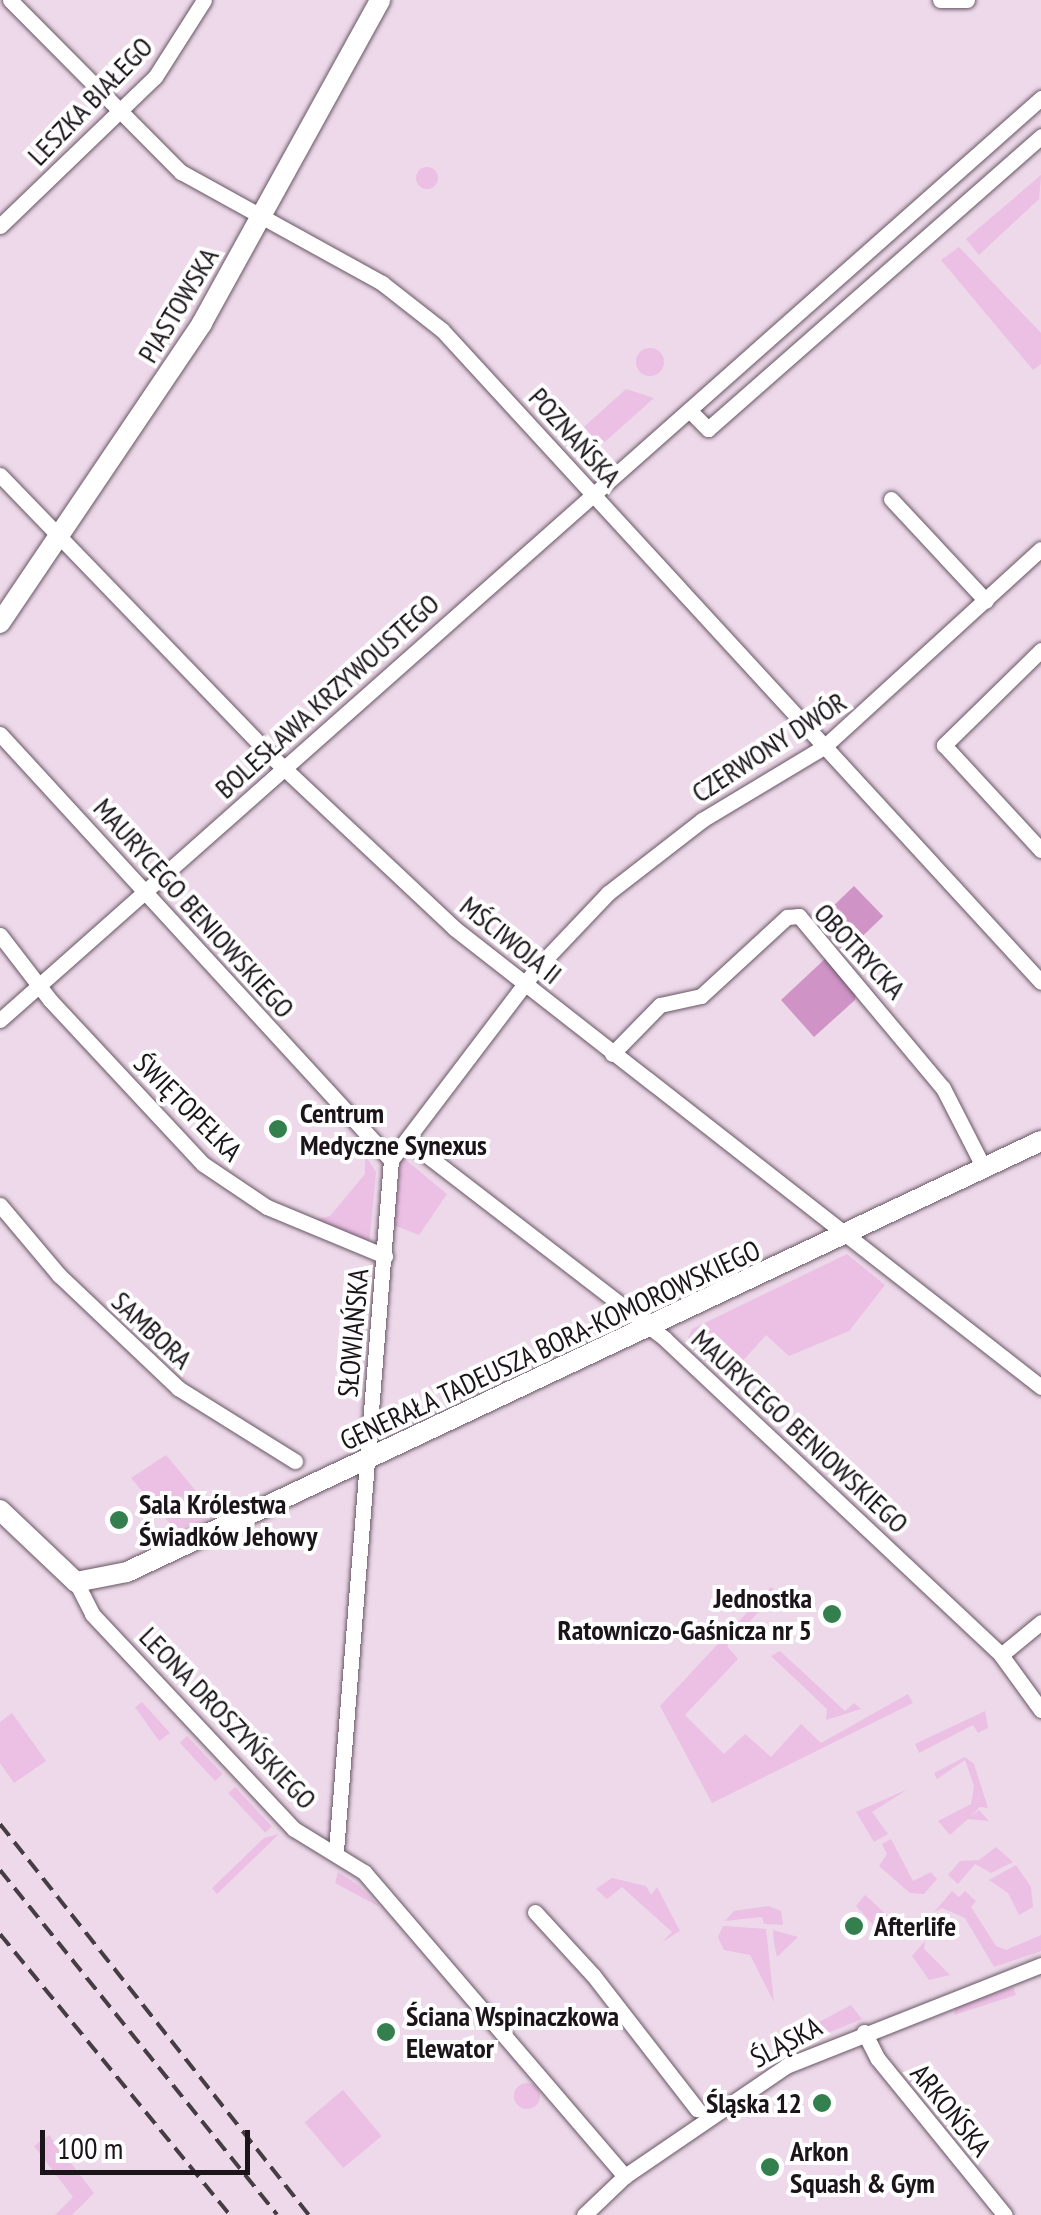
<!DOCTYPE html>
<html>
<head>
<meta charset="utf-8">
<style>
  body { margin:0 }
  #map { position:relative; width:1041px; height:2215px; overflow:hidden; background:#edd9e9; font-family:"PT Sans Narrow",sans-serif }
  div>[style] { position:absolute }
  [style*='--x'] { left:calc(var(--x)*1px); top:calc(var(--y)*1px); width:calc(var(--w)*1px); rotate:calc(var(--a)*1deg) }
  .green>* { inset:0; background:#ebc0e4; transform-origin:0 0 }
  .round { border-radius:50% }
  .forest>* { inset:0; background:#d093c6; transform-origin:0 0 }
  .roads { filter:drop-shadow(0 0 2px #675664) drop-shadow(0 0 2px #675664) }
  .minor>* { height:15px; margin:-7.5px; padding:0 7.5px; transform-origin:7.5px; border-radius:7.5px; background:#fff }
  .tertiary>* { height:20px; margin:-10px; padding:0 10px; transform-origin:10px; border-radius:10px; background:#fff }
  .rail>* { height:4px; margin-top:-2px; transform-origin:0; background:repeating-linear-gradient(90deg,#453c44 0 15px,transparent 0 23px) }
  .dots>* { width:28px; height:28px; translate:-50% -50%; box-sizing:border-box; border:5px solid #fff; border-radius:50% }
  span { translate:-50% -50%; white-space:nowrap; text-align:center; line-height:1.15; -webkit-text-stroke:8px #fff; paint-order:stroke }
  .street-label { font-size:28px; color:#1b151a }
  .poi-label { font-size:28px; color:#1b151a; font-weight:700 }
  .left { translate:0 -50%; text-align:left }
  .right { translate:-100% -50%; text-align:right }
  .scale { position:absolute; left:40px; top:2130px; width:210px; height:45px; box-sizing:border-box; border:5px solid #1b151a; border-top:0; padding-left:12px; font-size:30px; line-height:35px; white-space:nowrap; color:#1b151a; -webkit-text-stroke:8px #fff; paint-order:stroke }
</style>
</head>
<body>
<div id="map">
  <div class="green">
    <div class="round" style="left:416px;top:167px;width:22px;height:22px"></div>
    <div style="clip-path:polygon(1041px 175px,1039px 199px,979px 255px,966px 239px)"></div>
    <div style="clip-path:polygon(959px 247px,1041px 333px,1041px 364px,1033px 370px,941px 260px)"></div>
    <div class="round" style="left:636px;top:348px;width:28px;height:28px"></div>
    <div style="clip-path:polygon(626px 389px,654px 398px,589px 456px,559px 433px,576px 434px)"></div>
    <div style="clip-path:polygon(365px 1155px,376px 1172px,369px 1246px,314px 1220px,330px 1216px,365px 1174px)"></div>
    <div style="clip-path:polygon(401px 1156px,447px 1194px,419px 1235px,394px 1225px)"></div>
    <div style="clip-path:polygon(847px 1254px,885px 1285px,849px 1331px,789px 1356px,766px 1335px,729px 1376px,688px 1338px,692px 1329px)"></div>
    <div style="clip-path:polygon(166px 1455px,216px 1515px,178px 1533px,131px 1478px)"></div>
    <div style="clip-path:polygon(771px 1587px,777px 1592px,727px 1646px,738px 1659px,685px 1715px,724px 1754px,745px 1734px,771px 1757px,801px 1724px,821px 1743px,908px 1694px,913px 1703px,712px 1803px,660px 1706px)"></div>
    <div style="clip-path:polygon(780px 1651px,845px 1711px,854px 1703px,861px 1709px,826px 1720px,827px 1709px,771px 1656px)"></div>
    <div style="clip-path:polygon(142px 1702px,170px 1733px,159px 1741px,135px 1707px)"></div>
    <div style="clip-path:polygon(985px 1711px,988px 1728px,978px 1733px,973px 1725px,919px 1753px,915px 1744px)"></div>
    <div style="clip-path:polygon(12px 1713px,46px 1761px,14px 1783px,0 1763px,0 1722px)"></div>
    <div style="left:187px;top:1736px;width:52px;height:10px;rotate:47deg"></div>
    <div style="clip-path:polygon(965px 1757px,974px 1764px,988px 1808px,980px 1807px,969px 1818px,979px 1810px,989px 1821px,968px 1819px,950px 1835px,938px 1821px,971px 1804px,974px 1786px,965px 1760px,937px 1779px,934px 1773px)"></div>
    <div style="left:235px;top:1787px;width:54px;height:9px;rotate:47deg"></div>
    <div style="clip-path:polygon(908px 1789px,872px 1812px,888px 1834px,874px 1842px,856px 1812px)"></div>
    <div style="clip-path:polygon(279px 1834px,217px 1894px,212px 1888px,264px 1838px)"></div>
    <div style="clip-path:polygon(891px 1839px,913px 1881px,931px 1872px,937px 1879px,924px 1894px,910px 1893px,879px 1866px,887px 1854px,882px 1844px)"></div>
    <div style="clip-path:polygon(996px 1847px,1013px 1862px,991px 1873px,975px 1864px,958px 1884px,948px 1875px,960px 1861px,979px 1860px)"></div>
    <div style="clip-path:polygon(1016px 1865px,1031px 1887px,1033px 1907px,1019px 1915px,1008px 1893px,989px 1880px)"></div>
    <div style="clip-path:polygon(338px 1872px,358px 1885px,380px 1907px,335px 1883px)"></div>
    <div style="clip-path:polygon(612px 1878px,646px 1886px,651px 1895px,657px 1887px,680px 1931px,662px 1942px,672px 1932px,622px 1887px,607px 1899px,596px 1889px)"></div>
    <div style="clip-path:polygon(952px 1891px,959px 1897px,965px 1891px,976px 1901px,971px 1907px,996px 1946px,1006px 1950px,1041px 1935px,1041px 1951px,994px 1967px,965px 1918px,942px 1908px,934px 1912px)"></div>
    <div style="clip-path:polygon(865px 1895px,888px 1916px,874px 1926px,856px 1906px)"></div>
    <div style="clip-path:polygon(768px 1906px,781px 1911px,783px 1925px,764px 1924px,762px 1917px,725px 1921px,734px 1911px)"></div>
    <div style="clip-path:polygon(723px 1926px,766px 1929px,774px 2002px,750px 1955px,724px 1950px,718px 1937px)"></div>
    <div style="clip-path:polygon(773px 1930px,798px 1937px,777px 1957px,774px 1943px)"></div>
    <div style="clip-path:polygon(925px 1941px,924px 1949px,950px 1975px,929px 1980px,912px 1956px)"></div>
    <div style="clip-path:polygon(1013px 1987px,1016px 1995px,954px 2015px,955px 2008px)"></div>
    <div style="clip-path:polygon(851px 2005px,862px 2019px,823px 2035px,808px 2028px)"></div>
    <div class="round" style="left:514px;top:2083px;width:26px;height:26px"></div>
    <div style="left:343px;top:2090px;width:60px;height:50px;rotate:50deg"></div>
    <div style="clip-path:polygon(49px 2135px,94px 2193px,72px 2215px,55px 2215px,73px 2197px,34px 2146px)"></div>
  </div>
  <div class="forest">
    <div style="left:854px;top:886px;width:42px;height:53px;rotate:46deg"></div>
    <div style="clip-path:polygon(827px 957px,856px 990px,855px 1000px,814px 1037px,781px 1000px)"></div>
  </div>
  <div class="roads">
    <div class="minor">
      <div style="--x:10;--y:0;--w:243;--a:45.2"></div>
      <div style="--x:181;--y:172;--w:230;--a:28.9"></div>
      <div style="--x:382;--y:283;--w:76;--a:38.1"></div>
      <div style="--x:442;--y:330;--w:885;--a:47.43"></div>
      <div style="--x:940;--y:0;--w:27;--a:0"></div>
      <div style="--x:0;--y:226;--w:215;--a:-43.9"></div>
      <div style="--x:155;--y:77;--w:91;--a:-57.5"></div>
      <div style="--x:689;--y:410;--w:27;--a:45"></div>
      <div style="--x:708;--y:429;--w:444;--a:-41.3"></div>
      <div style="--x:0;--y:475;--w:390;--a:46"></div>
      <div style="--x:271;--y:756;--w:251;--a:43.2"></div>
      <div style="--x:454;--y:928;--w:745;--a:38.02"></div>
      <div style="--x:891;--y:499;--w:139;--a:47"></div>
      <div style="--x:1041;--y:650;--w:136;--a:135.6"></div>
      <div style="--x:944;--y:745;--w:143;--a:47.3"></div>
      <div style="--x:0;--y:734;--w:578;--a:47.45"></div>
      <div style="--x:0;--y:935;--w:82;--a:52.4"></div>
      <div style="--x:50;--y:1000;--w:224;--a:47"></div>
      <div style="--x:203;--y:1164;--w:77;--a:33.9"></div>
      <div style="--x:267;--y:1207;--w:128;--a:22.6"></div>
      <div style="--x:0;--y:1020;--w:1391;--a:-41.53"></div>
      <div style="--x:612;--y:1054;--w:69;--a:-45.6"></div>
      <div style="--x:660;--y:1005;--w:42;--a:-12.4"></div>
      <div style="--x:701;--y:996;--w:117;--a:-42.6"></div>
      <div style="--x:787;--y:917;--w:12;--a:-5"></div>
      <div style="--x:799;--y:916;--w:224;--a:50.1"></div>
      <div style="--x:943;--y:1088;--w:90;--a:62.9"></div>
      <div style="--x:407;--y:1140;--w:326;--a:37.6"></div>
      <div style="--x:665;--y:1339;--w:461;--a:43.2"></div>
      <div style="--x:1001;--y:1655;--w:68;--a:54"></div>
      <div style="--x:0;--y:1205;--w:92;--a:49.9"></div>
      <div style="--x:59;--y:1275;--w:164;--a:43.5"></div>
      <div style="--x:178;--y:1388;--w:138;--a:32"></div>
      <div style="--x:76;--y:1582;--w:36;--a:63"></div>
      <div style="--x:92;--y:1614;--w:295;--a:46.8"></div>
      <div style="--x:294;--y:1829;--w:82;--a:31.6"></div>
      <div style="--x:364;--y:1872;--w:401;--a:49.4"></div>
      <div style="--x:1001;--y:1655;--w:52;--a:-39.5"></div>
      <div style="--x:336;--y:1851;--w:693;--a:-85.45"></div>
      <div style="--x:391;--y:1160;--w:238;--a:-52.8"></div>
      <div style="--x:535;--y:970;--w:106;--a:-46.5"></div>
      <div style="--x:608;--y:893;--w:119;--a:-37.8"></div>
      <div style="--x:702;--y:820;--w:144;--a:-31"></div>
      <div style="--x:825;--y:746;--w:292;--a:-42.4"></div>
      <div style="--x:535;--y:1912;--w:86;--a:47.4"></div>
      <div style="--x:593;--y:1975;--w:170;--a:52.2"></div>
      <div style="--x:864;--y:2032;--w:30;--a:63"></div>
      <div style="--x:878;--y:2059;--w:201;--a:50.9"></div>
      <div style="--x:584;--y:2215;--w:57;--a:-43.6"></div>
      <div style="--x:625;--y:2176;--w:195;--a:-34.3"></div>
      <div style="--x:786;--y:2066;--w:274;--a:-21.6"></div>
    </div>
    <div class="tertiary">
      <div style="--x:0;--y:623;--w:362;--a:-56"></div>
      <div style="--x:202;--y:323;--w:369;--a:-61.1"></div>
      <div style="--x:0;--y:1510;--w:105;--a:43.5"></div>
      <div style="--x:76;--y:1582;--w:52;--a:-11.1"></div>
      <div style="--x:127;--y:1572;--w:1011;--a:-25.25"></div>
    </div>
  </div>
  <div class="rail">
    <div style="--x:0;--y:1824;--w:498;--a:51.7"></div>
    <div style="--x:0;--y:1870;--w:442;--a:51.2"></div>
    <div style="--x:0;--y:1934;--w:363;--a:50.7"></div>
  </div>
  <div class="dots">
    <div style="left:278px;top:1129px;background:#337f4d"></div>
    <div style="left:119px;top:1520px;background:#337f4d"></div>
    <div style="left:832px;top:1614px;background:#337f4d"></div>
    <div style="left:854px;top:1926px;background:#337f4d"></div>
    <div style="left:386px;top:2032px;background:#337f4d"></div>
    <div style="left:822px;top:2103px;background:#337f4d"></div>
    <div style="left:770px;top:2167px;background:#337f4d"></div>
  </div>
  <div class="street-label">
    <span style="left:90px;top:101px;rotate:-46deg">LESZKA BIAŁEGO</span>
    <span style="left:178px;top:305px;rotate:-59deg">PIASTOWSKA</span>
    <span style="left:575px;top:437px;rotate:48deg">POZNAŃSKA</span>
    <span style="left:327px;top:696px;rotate:-42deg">BOLESŁAWA KRZYWOUSTEGO</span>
    <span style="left:769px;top:747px;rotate:-33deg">CZERWONY DWÓR</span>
    <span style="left:194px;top:908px;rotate:48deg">MAURYCEGO BENIOWSKIEGO</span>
    <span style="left:511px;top:940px;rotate:39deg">MŚCIWOJA II</span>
    <span style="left:860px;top:951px;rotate:47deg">OBOTRYCKA</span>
    <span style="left:188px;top:1107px;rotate:45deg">ŚWIĘTOPEŁKA</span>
    <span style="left:152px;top:1330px;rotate:43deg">SAMBORA</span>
    <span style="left:353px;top:1333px;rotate:-85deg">SŁOWIAŃSKA</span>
    <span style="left:550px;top:1345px;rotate:-25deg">GENERAŁA TADEUSZA BORA-KOMOROWSKIEGO</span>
    <span style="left:800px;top:1431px;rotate:43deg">MAURYCEGO BENIOWSKIEGO</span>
    <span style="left:228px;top:1718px;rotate:46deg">LEONA DROSZYŃSKIEGO</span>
    <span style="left:786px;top:2042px;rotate:-28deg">ŚLĄSKA</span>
    <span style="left:951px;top:2110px;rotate:51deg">ARKOŃSKA</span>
  </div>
  <div class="poi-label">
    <span class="left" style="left:300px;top:1129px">Centrum<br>Medyczne Synexus</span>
    <span class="left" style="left:139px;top:1520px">Sala Królestwa<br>Świadków Jehowy</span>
    <span class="right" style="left:812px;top:1614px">Jednostka<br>Ratowniczo-Gaśnicza nr 5</span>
    <span class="left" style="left:874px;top:1926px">Afterlife</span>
    <span class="left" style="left:406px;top:2032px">Ściana Wspinaczkowa<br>Elewator</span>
    <span class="right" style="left:802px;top:2103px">Śląska 12</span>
    <span class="left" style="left:790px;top:2167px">Arkon<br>Squash &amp; Gym</span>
  </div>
  <div class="scale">100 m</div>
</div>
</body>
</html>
